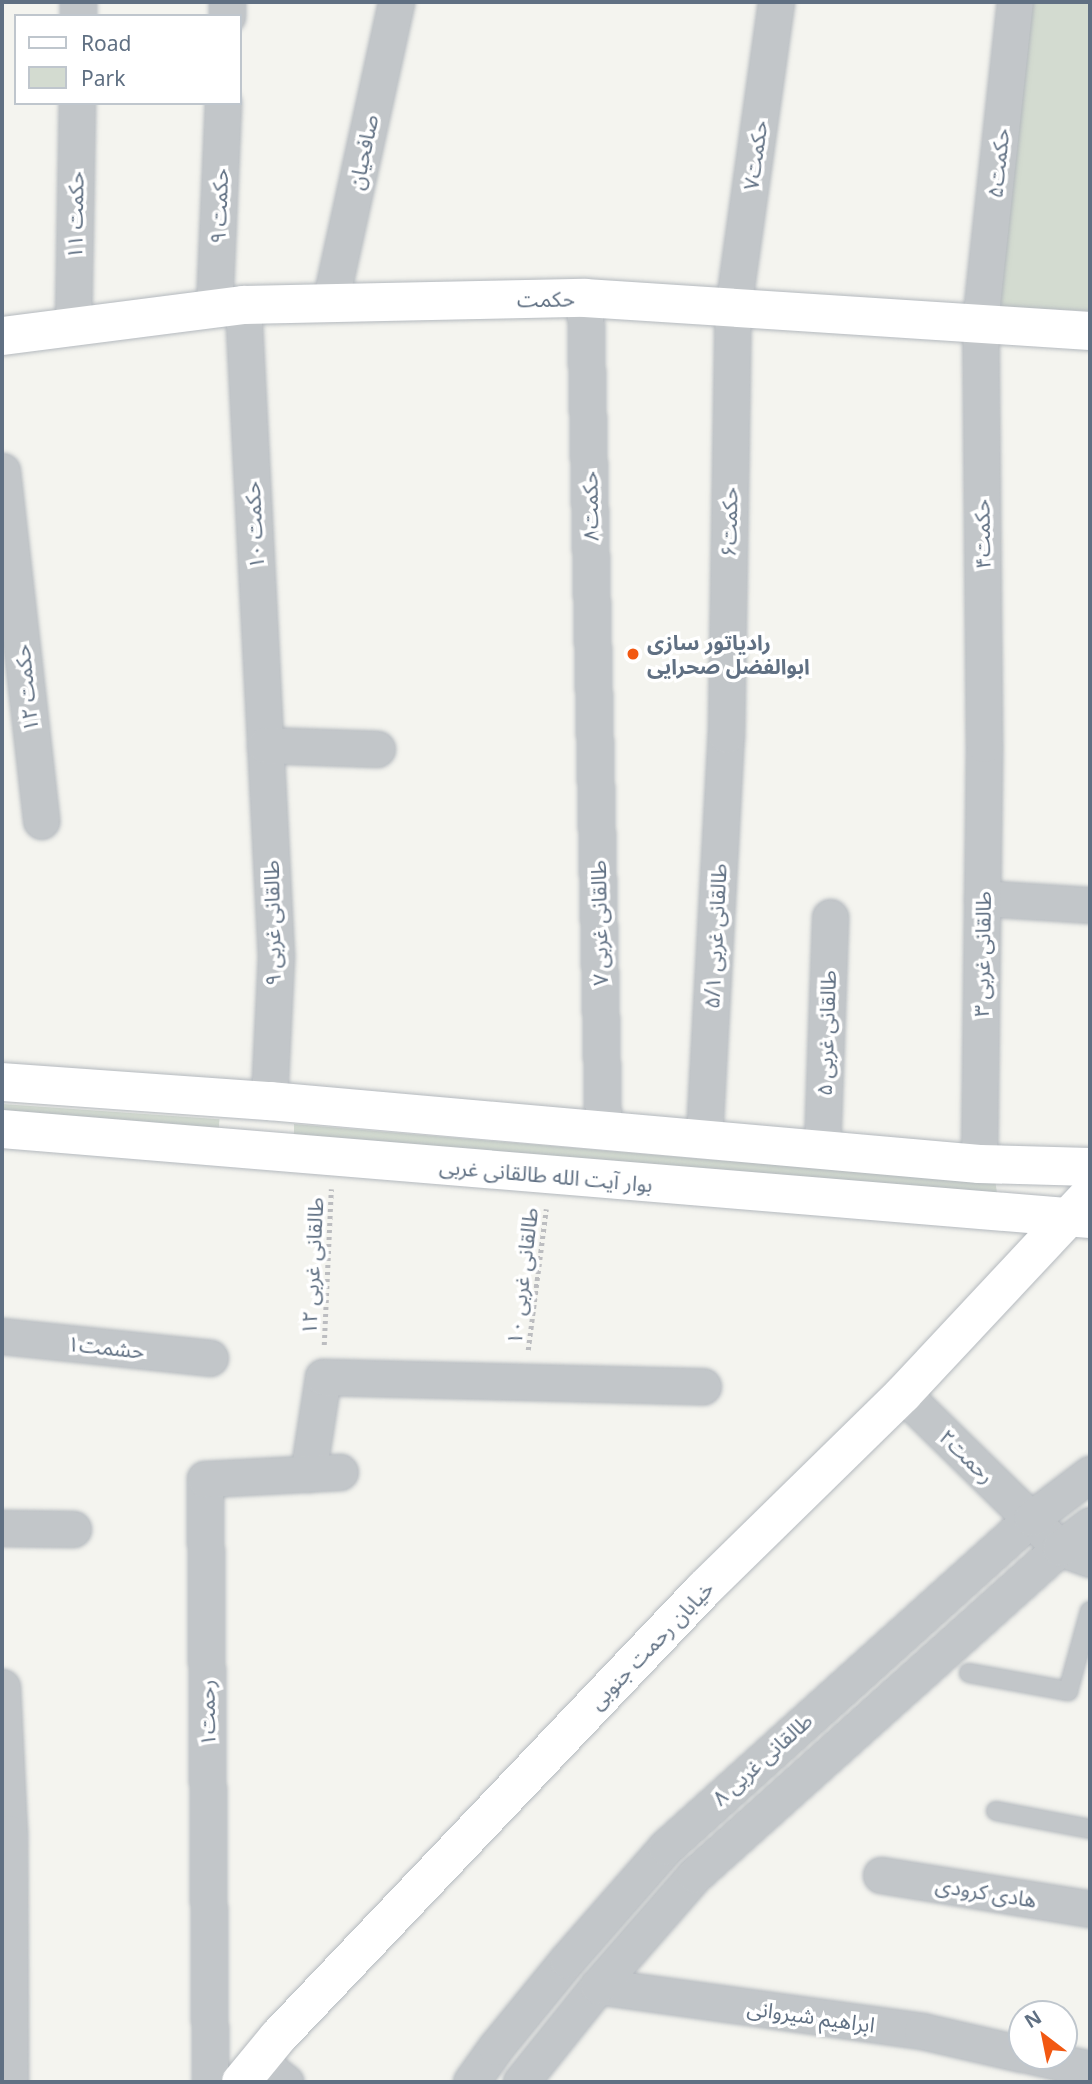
<!DOCTYPE html>
<html>
<head>
<meta charset="utf-8">
<style>
  body { margin:0 }
  #map { position:relative; width:1092px; height:2084px; overflow:hidden; background:#f4f4ef; font-family:"Noto Sans","Noto Sans Arabic",sans-serif }
  div>[style] { position:absolute }
  [style*='--x'] { left:calc(var(--x)*1px); top:calc(var(--y)*1px); width:calc(var(--w)*1px); rotate:calc(var(--a)*1deg) }
  .green>* { inset:0; background:#d3dbd0; transform-origin:0 0 }
  .path>* { height:4.5px; margin-top:-2.25px; transform-origin:0; background:repeating-linear-gradient(90deg,#bcbdc0 0 3.5px,transparent 0 7px) }
  .roads { filter:drop-shadow(0 0 2px #b4b9be) drop-shadow(0 0 2px #b4b9be) }
  .lane>* { height:18px; margin:-9px; padding:0 9px; transform-origin:9px; border-radius:9px; background:#c2c6c9 }
  .street>* { height:35px; margin:-17.5px; padding:0 17.5px; transform-origin:17.5px; border-radius:17.5px; background:#c2c6c9 }
  .secondary>* { height:38px; margin:-19px; padding:0 19px; transform-origin:19px; border-radius:19px; background:#fff }
  .primary>* { height:38px; margin:-19px; padding:0 19px; transform-origin:19px; border-radius:19px; background:#fff }
  .dots>* { width:19px; height:19px; translate:-50% -50%; box-sizing:border-box; border:4px solid #fff; border-radius:50% }
  span { translate:-50% -50%; white-space:nowrap; text-align:center; line-height:1.15; -webkit-text-stroke:7px #fff; paint-order:stroke }
  .street-label { font-size:21px; color:#607083 }
  .poi-label { font-size:21px; color:#607083; font-weight:700 }
  .left { translate:0 -50%; text-align:left }
  .frame { position:absolute; inset:0; border:4px solid #607083; pointer-events:none }
  .legend { position:absolute; left:14px; top:14px; width:228px; height:91px; box-sizing:border-box; background:#fff; border:2px solid #bfc6cd; margin:0; padding:9px 12px; list-style:none; font-size:21px; color:#607083 }
  .legend li { display:flex; align-items:center; gap:14px; height:35px }
  .legend b { width:35px; border:2px solid #bfc6cd }
  .north { position:absolute; left:1008px; top:2000px; width:70px; height:70px; box-sizing:border-box; background:#fff; border:2px solid #bfc6cd; border-radius:50%; rotate:328deg; font-size:19px; font-weight:700; line-height:28px; text-align:center; color:#607083 }
  .north::after { content:''; display:block; margin:auto; width:24px; height:32px; background:#f25811; clip-path:polygon(50% 0,100% 100%,50% 72%,0 100%) }
</style>
</head>
<body>
<div id="map">
  <div class="green">
    <div style="clip-path:polygon(1028px 2px,1090px 2px,1090px 311px,980px 306px)"></div>
    <div style="left:2px;top:1104px;width:218px;height:10px;rotate:4deg"></div>
    <div style="clip-path:polygon(294px 1124px,725px 1161px,995px 1179px,997px 1193px,294px 1136px)"></div>
  </div>
  <div class="path">
    <div style="--x:324;--y:1345;--w:156;--a:-87.4"></div>
    <div style="--x:528;--y:1350;--w:142;--a:-82.7"></div>
  </div>
  <div class="roads">
    <div class="lane">
      <div style="--x:969;--y:1673;--w:101;--a:10.3"></div>
      <div style="--x:1068;--y:1691;--w:83;--a:-74.6"></div>
      <div style="--x:996;--y:1811;--w:96;--a:10.8"></div>
    </div>
    <div class="street">
      <div style="--x:78;--y:16;--w:14;--a:-90"></div>
      <div style="--x:227;--y:16;--w:14;--a:-90"></div>
      <div style="--x:585;--y:298;--w:833;--a:88.76"></div>
      <div style="--x:330;--y:303;--w:308;--a:-77.6"></div>
      <div style="--x:243;--y:305;--w:652;--a:87.1"></div>
      <div style="--x:276;--y:956;--w:145;--a:92.8"></div>
      <div style="--x:214;--y:308;--w:205;--a:-87.5"></div>
      <div style="--x:73;--y:327;--w:224;--a:-89"></div>
      <div style="--x:2;--y:471;--w:352;--a:83.6"></div>
      <div style="--x:265;--y:745;--w:112;--a:2"></div>
      <div style="--x:982;--y:898;--w:108;--a:3.7"></div>
      <div style="--x:704;--y:1137;--w:403;--a:-86.9"></div>
      <div style="--x:726;--y:735;--w:427;--a:-89.1"></div>
      <div style="--x:733;--y:308;--w:309;--a:-82"></div>
      <div style="--x:822;--y:1149;--w:232;--a:-88"></div>
      <div style="--x:979;--y:1164;--w:420;--a:-89.3"></div>
      <div style="--x:984;--y:744;--w:421;--a:-90.5"></div>
      <div style="--x:980;--y:323;--w:323;--a:-83.8"></div>
      <div style="--x:2;--y:1336;--w:209;--a:6"></div>
      <div style="--x:903;--y:1394;--w:220;--a:44.4"></div>
      <div style="--x:1060;--y:1548;--w:32;--a:20"></div>
      <div style="--x:308;--y:1474;--w:98;--a:-81.2"></div>
      <div style="--x:323;--y:1377;--w:380;--a:1.4"></div>
      <div style="--x:2;--y:1528;--w:71;--a:0.8"></div>
      <div style="--x:2;--y:1687;--w:146;--a:87.3"></div>
      <div style="--x:9;--y:1833;--w:249;--a:89.8"></div>
      <div style="--x:881;--y:1875;--w:212;--a:9.2"></div>
      <div style="--x:598;--y:1986;--w:327;--a:7.9"></div>
      <div style="--x:922;--y:2031;--w:103;--a:13"></div>
      <div style="--x:1032;--y:2056;--w:59;--a:12.6"></div>
      <div style="--x:257;--y:2060;--w:36;--a:38"></div>
      <div style="--x:210;--y:2082;--w:603;--a:-90.48"></div>
      <div style="--x:205;--y:1479;--w:135;--a:-3"></div>
      <div style="--x:471;--y:2082;--w:43;--a:-54.5"></div>
      <div style="--x:496;--y:2047;--w:112;--a:-50.8"></div>
      <div style="--x:567;--y:1960;--w:150;--a:-48.8"></div>
      <div style="--x:666;--y:1847;--w:492;--a:-42"></div>
      <div style="--x:1032;--y:1518;--w:73;--a:-37.2"></div>
      <div style="--x:521;--y:2082;--w:123;--a:-51.3"></div>
      <div style="--x:598;--y:1986;--w:147;--a:-48.9"></div>
      <div style="--x:695;--y:1875;--w:490;--a:-41.9"></div>
      <div style="--x:1060;--y:1548;--w:38;--a:-37"></div>
    </div>
    <div class="secondary">
      <div style="--x:2;--y:336;--w:243;--a:-7.3"></div>
      <div style="--x:243;--y:305;--w:342;--a:-1.2"></div>
      <div style="--x:585;--y:298;--w:506;--a:3.74"></div>
      <div style="--x:241;--y:2082;--w:58;--a:-50.6"></div>
      <div style="--x:278;--y:2037;--w:618;--a:-46.44"></div>
      <div style="--x:704;--y:1589;--w:279;--a:-44.4"></div>
      <div style="--x:903;--y:1394;--w:274;--a:-46.9"></div>
    </div>
    <div class="primary">
      <div style="--x:2;--y:1082;--w:268;--a:4.1"></div>
      <div style="--x:269;--y:1101;--w:713;--a:5.07"></div>
      <div style="--x:979;--y:1164;--w:111;--a:1.5"></div>
      <div style="--x:2;--y:1129;--w:1092;--a:4.73"></div>
    </div>
  </div>
  <div class="dots">
    <div style="left:633px;top:654px;background:#f25811"></div>
  </div>
  <div class="street-label">
    <span style="left:363px;top:152px;rotate:-78deg">صافحیان</span>
    <span style="left:755px;top:155px;rotate:-82deg">حکمت۷</span>
    <span style="left:998px;top:163px;rotate:-84deg">حکمت۵</span>
    <span style="left:219px;top:206px;rotate:-88deg">حکمت ۹</span>
    <span style="left:75px;top:215px;rotate:-89deg">حکمت ۱۱</span>
    <span style="left:546px;top:299px;rotate:-1deg">حکمت</span>
    <span style="left:590px;top:506px;rotate:-91deg">حکمت۸</span>
    <span style="left:729px;top:522px;rotate:-89deg">حکمت۶</span>
    <span style="left:254px;top:525px;rotate:-93deg">حکمت ۱۰</span>
    <span style="left:982px;top:534px;rotate:-91deg">حکمت۴</span>
    <span style="left:26px;top:688px;rotate:-96deg">حکمت ۱۲</span>
    <span style="left:272px;top:923px;rotate:-91deg">طالقانی غربی ۹</span>
    <span style="left:599px;top:923px;rotate:-91deg">طالقانی غربی ۷</span>
    <span style="left:715px;top:936px;rotate:-87deg">طالقانی غربی ۵/۱</span>
    <span style="left:982px;top:954px;rotate:-89deg">طالقانی غربی ۳</span>
    <span style="left:826px;top:1033px;rotate:-88deg">طالقانی غربی ۵</span>
    <span style="left:546px;top:1175px;rotate:5deg">بوار آیت الله طالقانی غربی</span>
    <span style="left:312px;top:1266px;rotate:-87deg">طالقانی غربی ۱۲</span>
    <span style="left:522px;top:1276px;rotate:-83deg">طالقانی غربی ۱۰</span>
    <span style="left:106px;top:1347px;rotate:6deg">حشمت۱</span>
    <span style="left:967px;top:1456px;rotate:44deg">رحمت۲</span>
    <span style="left:651px;top:1645px;rotate:-46deg">خیابان رحمت جنوبی</span>
    <span style="left:207px;top:1713px;rotate:-91deg">رحمت۱</span>
    <span style="left:762px;top:1759px;rotate:-42deg">طالقانی غربی ۸</span>
    <span style="left:986px;top:1892px;rotate:9deg">هادی کرودی</span>
    <span style="left:811px;top:2016px;rotate:8deg">ابراهیم شیروانی</span>
  </div>
  <div class="poi-label">
    <span class="left" style="left:647px;top:654px">رادیاتور سازی<br>ابوالفضل صحرایی</span>
  </div>
  <div class="frame"></div>
  <ul class="legend">
  <li><b style="height:9px;background:#fff"></b>Road</li>
  <li><b style="height:19px;background:#d3dbd0"></b>Park</li>
  </ul>
  <div class="north">N</div>
</div>
</body>
</html>
